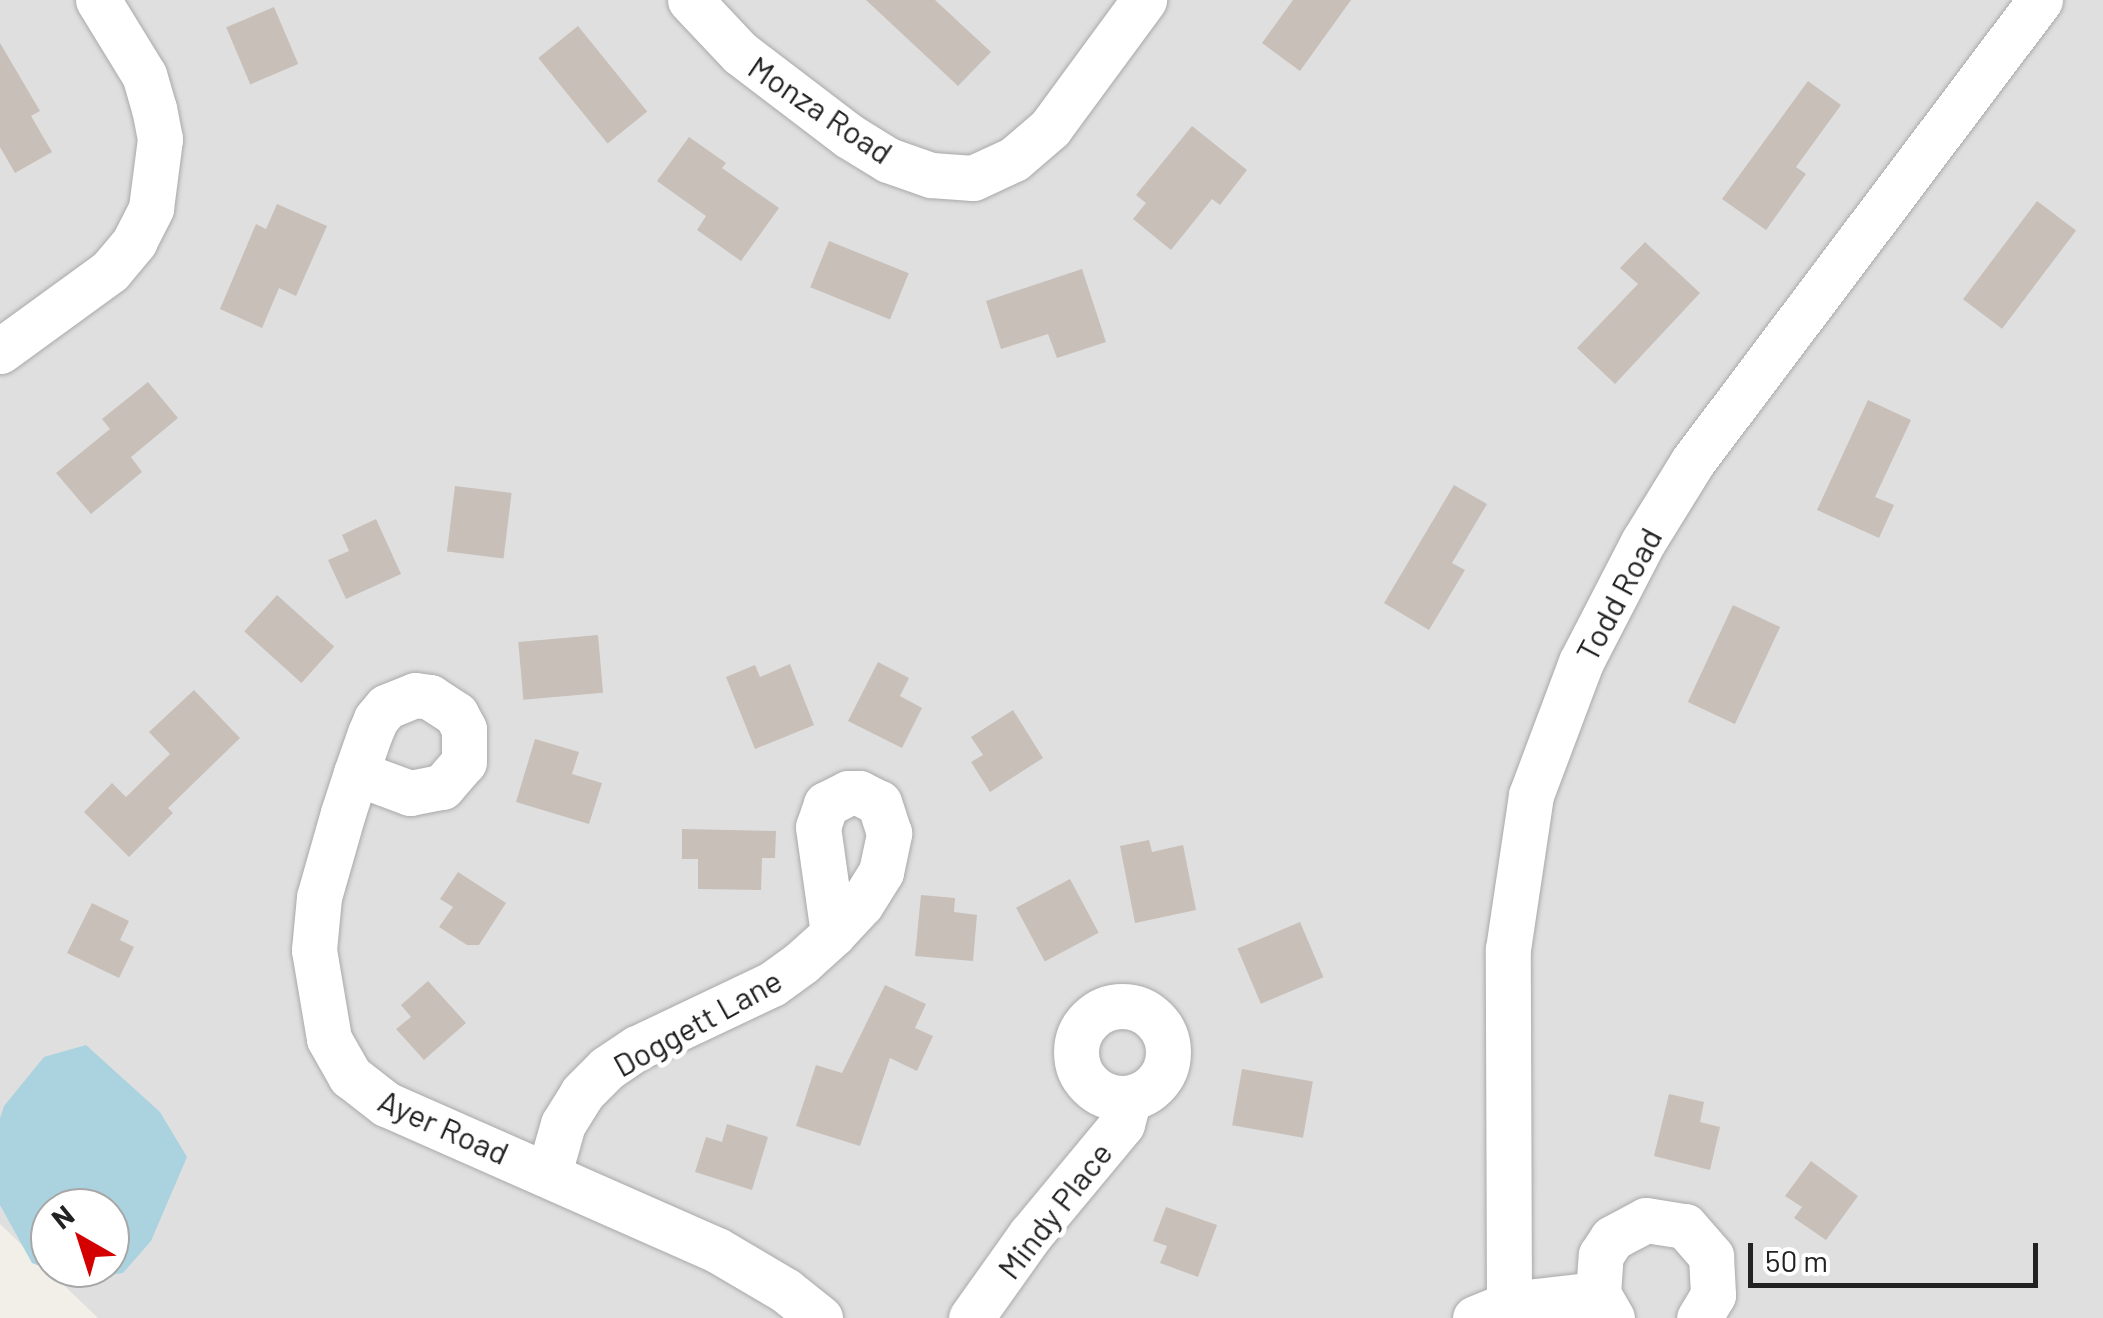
<!DOCTYPE html>
<html>
<head>
<meta charset="utf-8">
<style>
  body { margin:0 }
  #map { position:relative; width:2103px; height:1318px; overflow:hidden; background:#f2efe9; font-family:Barlow,sans-serif }
  div>[style] { position:absolute }
  [style*='--x'] { left:calc(var(--x)*1px); top:calc(var(--y)*1px); width:calc(var(--w)*1px); rotate:calc(var(--a)*1deg) }
  .residential>* { inset:0; background:#e0dfdf }
  .water>* { inset:0; background:#aad3df }
  .building>* { inset:0; background:#c7bfb8; transform-origin:0 0 }
  .roads { filter:drop-shadow(0 0 2px #a9a9a9) drop-shadow(0 0 2px #a9a9a9) }
  .minor>* { height:45px; margin:-22.5px; padding:0 22.5px; transform-origin:22.5px; border-radius:22.5px; background:#fff }
  .minor>.ring { margin:-22.5px; padding:0; box-sizing:content-box; background:none; border:45px solid #fff; border-radius:50% }
  span { translate:-50% -50%; white-space:nowrap; text-align:center; line-height:1.15; -webkit-text-stroke:10px #fff; paint-order:stroke }
  .street-label { font-size:32px; color:#222 }
  .north { position:absolute; left:30px; top:1188px; width:100px; height:100px; box-sizing:border-box; background:#fff; border:2px solid #a7a7a7; border-radius:50%; rotate:321deg; font-size:28px; font-weight:700; line-height:40px; text-align:center; color:#222 }
  .north::after { content:''; display:block; margin:auto; width:35px; height:45px; background:#d40000; clip-path:polygon(50% 0,100% 100%,50% 72%,0 100%) }
  .scale { position:absolute; left:1748px; top:1243px; width:290px; height:45px; box-sizing:border-box; border:5px solid #222; border-top:0; padding-left:12px; font-size:30px; line-height:35px; white-space:nowrap; color:#222; -webkit-text-stroke:8px #fff; paint-order:stroke }
</style>
</head>
<body>
<div id="map">
  <div class="residential">
    <div style="clip-path:polygon(evenodd,0 0,2103px 0,2103px 1318px,98px 1318px,0 1224px,0 0,50px 1208px,110px 1208px,110px 1268px,50px 1268px,50px 1208px)"></div>
  </div>
  <div class="water">
    <div style="clip-path:polygon(evenodd,86px 1045px,160px 1112px,187px 1157px,151px 1241px,123px 1273px,75px 1280px,32px 1263px,0 1205px,0 1118px,4px 1106px,44px 1057px,86px 1045px,50px 1208px,110px 1208px,110px 1268px,50px 1268px,50px 1208px)"></div>
  </div>
  <div class="building">
    <div style="clip-path:polygon(866px 0,935px 0,991px 52px,958px 86px)"></div>
    <div style="clip-path:polygon(1293px 0,1351px 0,1300px 71px,1262px 43px)"></div>
    <div style="left:274px;top:7px;width:62px;height:52px;rotate:67deg"></div>
    <div style="left:578px;top:26px;width:110px;height:51px;rotate:51deg"></div>
    <div style="clip-path:polygon(0 43px,40px 111px,31px 116px,52px 152px,15px 173px,0 147px)"></div>
    <div style="clip-path:polygon(1808px 81px,1841px 105px,1796px 167px,1806px 174px,1766px 230px,1722px 199px)"></div>
    <div style="clip-path:polygon(1192px 126px,1247px 170px,1220px 205px,1212px 199px,1171px 250px,1133px 219px,1146px 203px,1136px 195px)"></div>
    <div style="clip-path:polygon(689px 137px,726px 163px,722px 168px,779px 208px,741px 261px,697px 230px,706px 216px,657px 181px)"></div>
    <div style="left:2037px;top:201px;width:49px;height:123px;rotate:37deg"></div>
    <div style="clip-path:polygon(277px 204px,327px 226px,296px 296px,279px 288px,262px 328px,220px 309px,256px 224px,266px 229px)"></div>
    <div style="left:829px;top:241px;width:86px;height:50px;rotate:22deg"></div>
    <div style="clip-path:polygon(1645px 242px,1700px 293px,1615px 384px,1577px 348px,1638px 284px,1620px 268px)"></div>
    <div style="clip-path:polygon(1082px 269px,1106px 342px,1057px 358px,1048px 334px,1001px 349px,986px 301px)"></div>
    <div style="clip-path:polygon(148px 382px,178px 418px,131px 457px,142px 472px,91px 514px,56px 473px,110px 429px,102px 419px)"></div>
    <div style="clip-path:polygon(1868px 400px,1911px 420px,1875px 497px,1894px 505px,1879px 538px,1817px 510px)"></div>
    <div style="clip-path:polygon(1454px 485px,1487px 504px,1452px 563px,1465px 570px,1429px 630px,1384px 603px)"></div>
    <div style="left:455px;top:486px;width:57px;height:66px;rotate:7deg"></div>
    <div style="clip-path:polygon(376px 519px,401px 574px,346px 599px,328px 560px,349px 551px,342px 535px)"></div>
    <div style="left:277px;top:595px;width:77px;height:49px;rotate:42deg"></div>
    <div style="left:1733px;top:605px;width:52px;height:107px;rotate:25deg"></div>
    <div style="left:598px;top:635px;width:58px;height:80px;rotate:85deg"></div>
    <div style="clip-path:polygon(878px 662px,909px 678px,900px 696px,922px 708px,902px 748px,848px 721px)"></div>
    <div style="clip-path:polygon(790px 664px,814px 725px,755px 749px,726px 677px,755px 665px,760px 677px)"></div>
    <div style="clip-path:polygon(194px 690px,240px 738px,168px 808px,173px 813px,129px 857px,84px 812px,112px 783px,126px 797px,170px 754px,149px 732px)"></div>
    <div style="clip-path:polygon(1013px 710px,1043px 758px,990px 792px,971px 762px,983px 755px,971px 737px)"></div>
    <div style="clip-path:polygon(535px 739px,579px 752px,572px 774px,602px 783px,589px 824px,516px 802px)"></div>
    <div style="clip-path:polygon(682px 829px,776px 831px,775px 858px,762px 858px,761px 890px,698px 889px,698px 859px,682px 859px)"></div>
    <div style="clip-path:polygon(1149px 840px,1152px 852px,1183px 845px,1196px 910px,1135px 923px,1120px 846px)"></div>
    <div style="clip-path:polygon(458px 872px,506px 903px,479px 945px,467px 945px,439px 927px,453px 907px,440px 899px)"></div>
    <div style="left:1070px;top:879px;width:61px;height:61px;rotate:62deg"></div>
    <div style="clip-path:polygon(921px 895px,955px 898px,954px 912px,977px 915px,973px 961px,915px 956px)"></div>
    <div style="clip-path:polygon(92px 903px,129px 921px,120px 940px,134px 947px,119px 978px,67px 953px)"></div>
    <div style="left:1300px;top:922px;width:60px;height:68px;rotate:67deg"></div>
    <div style="clip-path:polygon(428px 981px,466px 1023px,424px 1060px,396px 1029px,411px 1017px,401px 1005px)"></div>
    <div style="clip-path:polygon(885px 985px,926px 1004px,915px 1028px,933px 1036px,917px 1071px,890px 1058px,860px 1146px,796px 1126px,816px 1065px,842px 1073px)"></div>
    <div style="left:1242px;top:1069px;width:72px;height:57px;rotate:10deg"></div>
    <div style="clip-path:polygon(1669px 1094px,1704px 1102px,1700px 1122px,1720px 1127px,1710px 1170px,1654px 1156px)"></div>
    <div style="clip-path:polygon(727px 1124px,768px 1137px,752px 1190px,695px 1172px,706px 1137px,722px 1142px)"></div>
    <div style="clip-path:polygon(1811px 1161px,1858px 1196px,1826px 1240px,1794px 1218px,1802px 1207px,1785px 1196px)"></div>
    <div style="clip-path:polygon(1166px 1207px,1217px 1225px,1198px 1277px,1160px 1263px,1167px 1246px,1153px 1241px)"></div>
  </div>
  <div class="roads">
    <div class="minor">
      <div style="--x:690;--y:0;--w:73;--a:46.7"></div>
      <div style="--x:740;--y:53;--w:137;--a:37.3"></div>
      <div style="--x:849;--y:136;--w:46;--a:31.6"></div>
      <div style="--x:888;--y:160;--w:46;--a:19.2"></div>
      <div style="--x:931;--y:175;--w:42;--a:4.1"></div>
      <div style="--x:973;--y:178;--w:45;--a:-24.9"></div>
      <div style="--x:1014;--y:159;--w:48;--a:-40.7"></div>
      <div style="--x:1050;--y:128;--w:159;--a:-53.7"></div>
      <div style="--x:0;--y:351;--w:136;--a:-36"></div>
      <div style="--x:110;--y:271;--w:38;--a:-50"></div>
      <div style="--x:134;--y:242;--w:38;--a:-63"></div>
      <div style="--x:151;--y:208;--w:70;--a:-82.6"></div>
      <div style="--x:160;--y:139;--w:31;--a:-101"></div>
      <div style="--x:154;--y:109;--w:35;--a:-106"></div>
      <div style="--x:144;--y:75;--w:88;--a:-121.5"></div>
      <div style="--x:356;--y:773;--w:58;--a:20.3"></div>
      <div style="--x:410;--y:793;--w:33;--a:-11"></div>
      <div style="--x:442;--y:787;--w:33;--a:-49"></div>
      <div style="--x:464;--y:762;--w:33;--a:-90"></div>
      <div style="--x:464;--y:729;--w:17;--a:-118"></div>
      <div style="--x:456;--y:714;--w:31;--a:-147"></div>
      <div style="--x:430;--y:697;--w:15;--a:-172"></div>
      <div style="--x:415;--y:695;--w:31;--a:158"></div>
      <div style="--x:386;--y:707;--w:16;--a:130"></div>
      <div style="--x:376;--y:719;--w:15;--a:113"></div>
      <div style="--x:370;--y:733;--w:42;--a:109.3"></div>
      <div style="--x:356;--y:773;--w:42;--a:108"></div>
      <div style="--x:343;--y:813;--w:87;--a:105.9"></div>
      <div style="--x:319;--y:897;--w:53;--a:95.4"></div>
      <div style="--x:314;--y:950;--w:90;--a:80.4"></div>
      <div style="--x:329;--y:1039;--w:43;--a:60.4"></div>
      <div style="--x:350;--y:1076;--w:46;--a:37.9"></div>
      <div style="--x:386;--y:1104;--w:362;--a:23.8"></div>
      <div style="--x:717;--y:1250;--w:79;--a:30.5"></div>
      <div style="--x:785;--y:1290;--w:45;--a:38.7"></div>
      <div class="ring" style="left:1076px;top:1006px;width:47px;height:47px"></div>
      <div style="--x:549;--y:1173;--w:51;--a:-74.1"></div>
      <div style="--x:563;--y:1124;--w:36;--a:-58"></div>
      <div style="--x:582;--y:1093;--w:35;--a:-45"></div>
      <div style="--x:607;--y:1068;--w:36;--a:-34"></div>
      <div style="--x:637;--y:1048;--w:149;--a:-25.4"></div>
      <div style="--x:772;--y:984;--w:37;--a:-36"></div>
      <div style="--x:802;--y:962;--w:42;--a:-42.1"></div>
      <div style="--x:833;--y:934;--w:41;--a:-47"></div>
      <div style="--x:861;--y:904;--w:38;--a:-58"></div>
      <div style="--x:881;--y:872;--w:40;--a:-78"></div>
      <div style="--x:889;--y:833;--w:32;--a:-108"></div>
      <div style="--x:879;--y:803;--w:22;--a:-153"></div>
      <div style="--x:859;--y:793;--w:11;--a:180"></div>
      <div style="--x:848;--y:793;--w:25;--a:153"></div>
      <div style="--x:826;--y:804;--w:24;--a:109"></div>
      <div style="--x:818;--y:827;--w:108;--a:82"></div>
      <div style="--x:1509;--y:1304;--w:355;--a:-90.2"></div>
      <div style="--x:1508;--y:949;--w:156;--a:-81.5"></div>
      <div style="--x:1531;--y:795;--w:142;--a:-69.4"></div>
      <div style="--x:1581;--y:662;--w:135;--a:-62.7"></div>
      <div style="--x:1643;--y:542;--w:95;--a:-58.3"></div>
      <div style="--x:1693;--y:461;--w:577;--a:-53.03"></div>
      <div style="--x:971;--y:1318;--w:102;--a:-54.6"></div>
      <div style="--x:1030;--y:1235;--w:144;--a:-50.3"></div>
      <div style="--x:1122;--y:1124;--w:27;--a:-75"></div>
      <div style="--x:1475;--y:1318;--w:37;--a:-22"></div>
      <div style="--x:1509;--y:1304;--w:90;--a:-6.4"></div>
      <div style="--x:1612;--y:1318;--w:28;--a:-120"></div>
      <div style="--x:1598;--y:1294;--w:39;--a:-86"></div>
      <div style="--x:1601;--y:1255;--w:20;--a:-57"></div>
      <div style="--x:1612;--y:1238;--w:38;--a:-28"></div>
      <div style="--x:1646;--y:1220;--w:39;--a:9"></div>
      <div style="--x:1685;--y:1226;--w:40;--a:49"></div>
      <div style="--x:1711;--y:1256;--w:39;--a:87"></div>
      <div style="--x:1713;--y:1295;--w:27;--a:121"></div>
    </div>
  </div>
  <div class="street-label">
    <span style="left:821px;top:109px;rotate:34deg">Monza Road</span>
    <span style="left:1618px;top:594px;rotate:-62deg">Todd Road</span>
    <span style="left:697px;top:1022px;rotate:-29deg">Doggett Lane</span>
    <span style="left:444px;top:1126px;rotate:24deg">Ayer Road</span>
    <span style="left:1054px;top:1210px;rotate:-52deg">Mindy Place</span>
  </div>
  <div class="north">N</div>
  <div class="scale">50 m</div>
</div>
</body>
</html>
